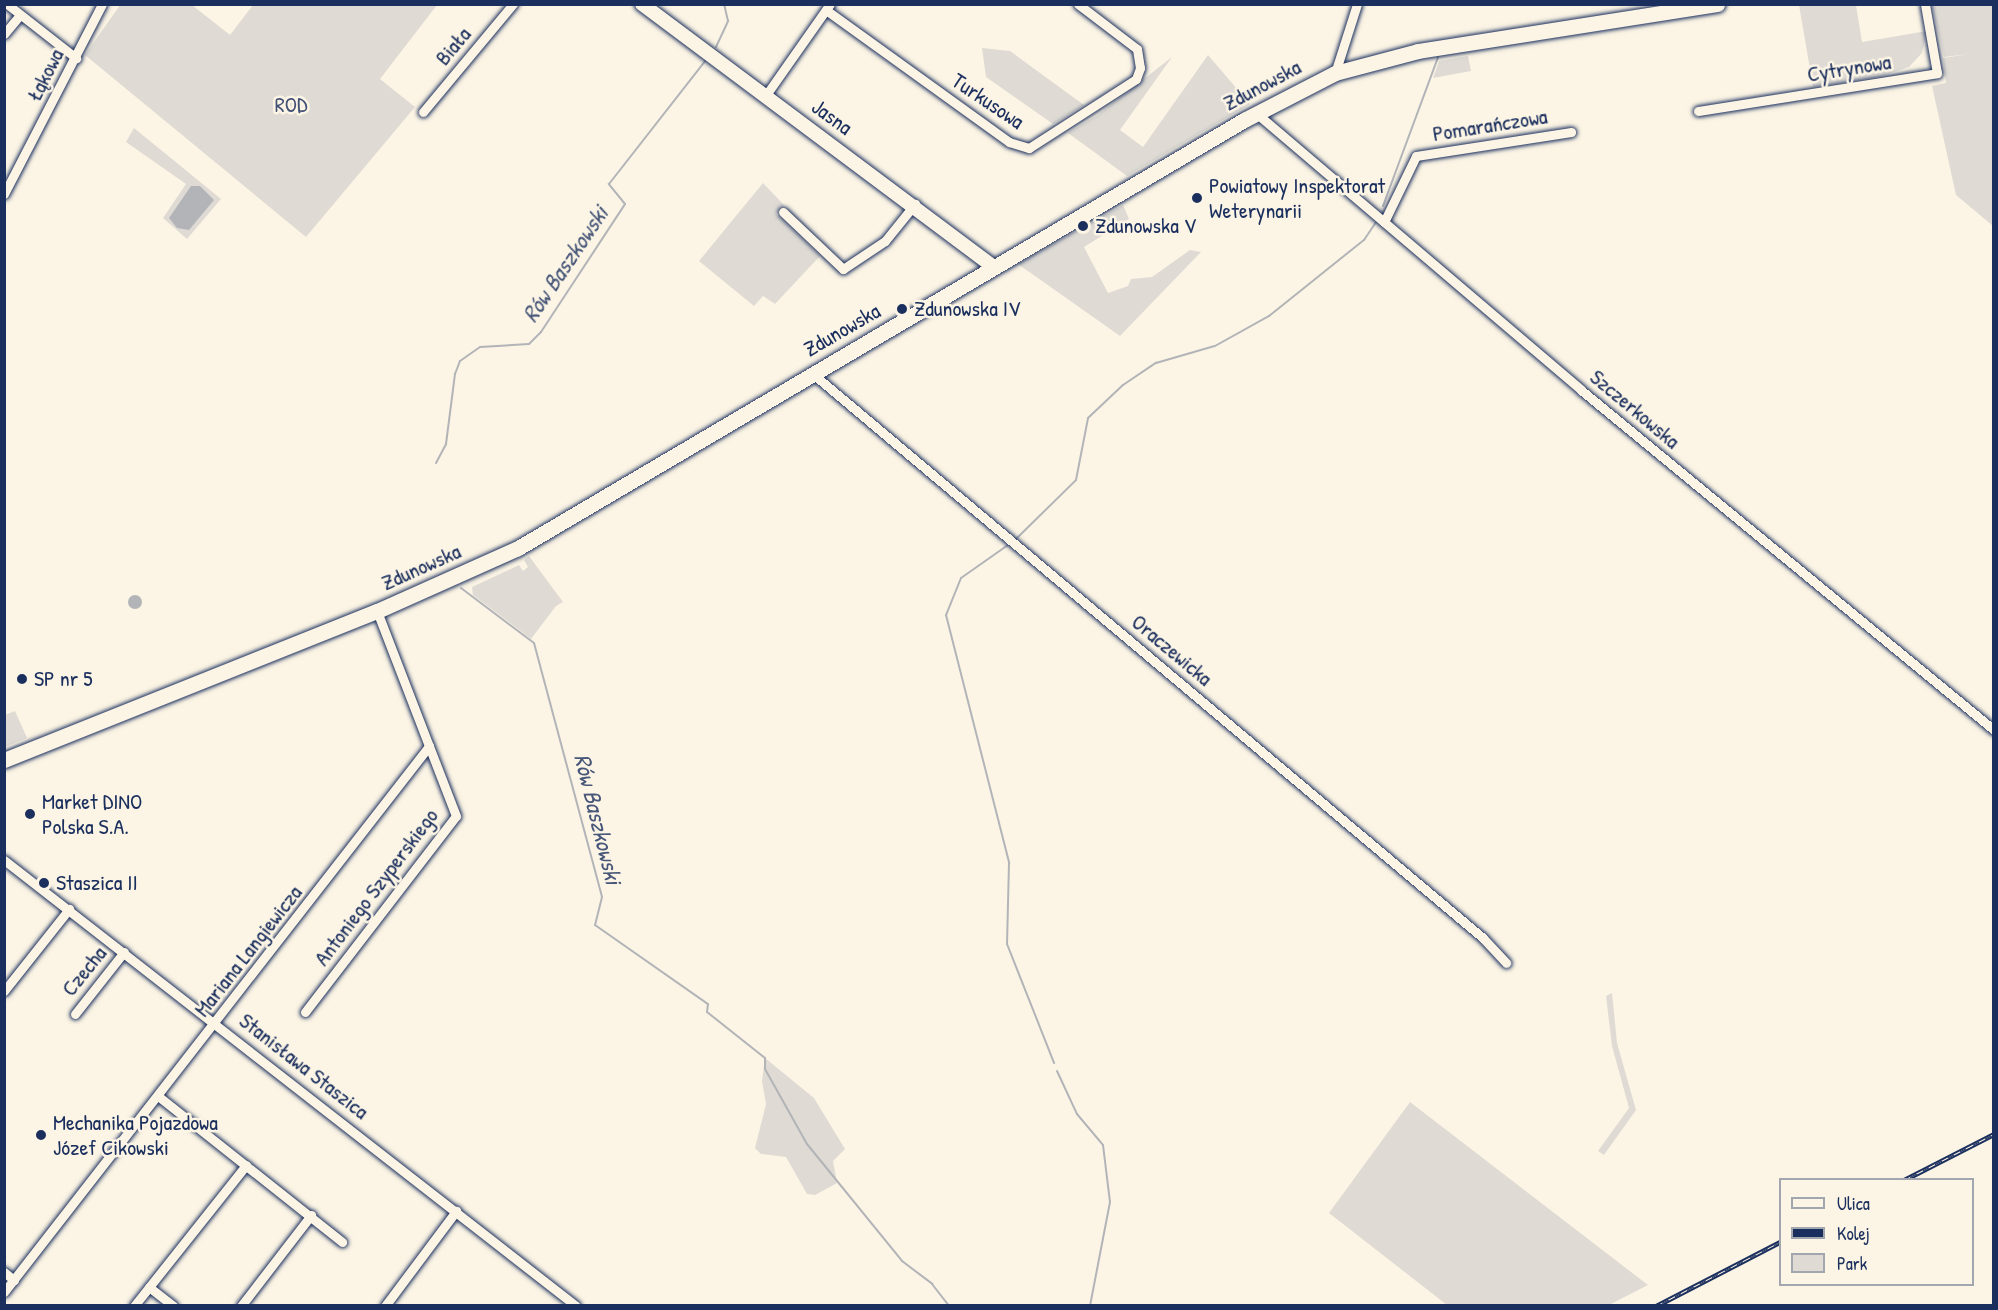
<!DOCTYPE html>
<html>
<head>
<meta charset="utf-8">
<style>
  body { margin:0 }
  #map { position:relative; width:1998px; height:1310px; overflow:hidden; background:#fcf5e5; font-family:"Patrick Hand",sans-serif }
  div>[style] { position:absolute }
  [style*='--x'] { left:calc(var(--x)*1px); top:calc(var(--y)*1px); width:calc(var(--w)*1px); rotate:calc(var(--a)*1deg) }
  .green>* { inset:0; background:#dfdbd4 }
  .water>* { inset:0; background:#b2b4b8 }
  .round { border-radius:50% }
  .stream>* { height:2px; margin:-1px; padding:0 1px; transform-origin:1px; border-radius:1px; background:#b2b4b8 }
  .roads { filter:drop-shadow(0 0 2px #1b2f5e) drop-shadow(0 0 2px #1b2f5e) }
  .street>* { height:9px; margin:-4.5px; padding:0 4.5px; transform-origin:4.5px; border-radius:4.5px; background:#fcf5e5 }
  .secondary>* { height:14px; margin:-7px; padding:0 7px; transform-origin:7px; border-radius:7px; background:#fcf5e5 }
  .primary>* { height:15px; margin:-7.5px; padding:0 7.5px; transform-origin:7.5px; border-radius:7.5px; background:#fcf5e5 }
  .rail>* { height:4.5px; margin-top:-2.25px; transform-origin:0; background:repeating-linear-gradient(90deg,#fcf5e5 0 7px,#1b2f5e 0 14px); box-sizing:border-box; border-block:2px solid #1b2f5e }
  .dots>* { width:16px; height:16px; translate:-50% -50%; box-sizing:border-box; border:3px solid #fcf5e5; border-radius:50% }
  span { translate:-50% -50%; white-space:nowrap; text-align:center; line-height:1.15; -webkit-text-stroke:5px #fcf5e5; paint-order:stroke }
  .street-label { font-size:22px; color:#1b2f5e }
  .park-label { font-size:22px; color:#425176 }
  .poi-label { font-size:22px; color:#1b2f5e }
  .left { translate:0 -50%; text-align:left }
  .water-label { font-size:24px; color:#485779; font-style:italic }
  .frame { position:absolute; inset:0; border:6px solid #1b2f5e; pointer-events:none }
  .legend { position:absolute; left:1779px; top:1178px; width:195px; height:108px; box-sizing:border-box; background:#fcf5e5; border:2px solid #a2a6af; margin:0; padding:8px 10px; list-style:none; font-size:18px; color:#1b2f5e }
  .legend li { display:flex; align-items:center; gap:12px; height:30px }
  .legend b { width:30px; border:2px solid #a2a6af }
</style>
</head>
<body>
<div id="map">
  <div class="green">
    <div style="clip-path:polygon(120px 5px,192px 5px,230px 35px,253px 5px,437px 5px,380px 79px,415px 107px,306px 237px,85px 55px)"></div>
    <div style="clip-path:polygon(1799px 5px,1856px 5px,1862px 42px,1927px 31px,1922px 53px,1909px 67px,1879px 77px,1813px 87px)"></div>
    <div style="clip-path:polygon(1932px 5px,1993px 5px,1993px 226px,1956px 195px,1932px 86px,1946px 83px,1943px 58px,1970px 54px,1944px 57px)"></div>
    <div style="clip-path:polygon(982px 48px,1010px 51px,1084px 105px,1053px 124px,986px 77px)"></div>
    <div style="clip-path:polygon(1208px 55px,1250px 104px,1127px 176px,1068px 133px,1098px 115px,1172px 57px,1120px 130px,1143px 147px)"></div>
    <div style="clip-path:polygon(1468px 56px,1471px 71px,1433px 78px,1439px 61px)"></div>
    <div style="clip-path:polygon(134px 128px,221px 199px,187px 239px,163px 218px,186px 184px,126px 142px)"></div>
    <div style="clip-path:polygon(763px 183px,784px 205px,776px 214px,820px 256px,775px 304px,763px 296px,754px 306px,699px 261px)"></div>
    <div style="clip-path:polygon(1123px 205px,1129px 219px,1084px 247px,1108px 293px,1128px 286px,1131px 279px,1152px 277px,1190px 250px,1201px 252px,1120px 336px,1018px 264px)"></div>
    <div style="clip-path:polygon(529px 556px,563px 602px,556px 606px,531px 639px,473px 595px,472px 587px,519px 565px,523px 571px,528px 567px,524px 560px)"></div>
    <div style="clip-path:polygon(15px 711px,27px 738px,5px 747px,5px 715px)"></div>
    <div style="clip-path:polygon(1612px 993px,1617px 1043px,1636px 1110px,1604px 1155px,1598px 1151px,1629px 1108px,1612px 1046px,1606px 996px)"></div>
    <div style="clip-path:polygon(765px 1058px,814px 1098px,845px 1149px,833px 1161px,837px 1183px,815px 1195px,807px 1194px,786px 1157px,761px 1154px,755px 1148px,766px 1104px,762px 1081px)"></div>
    <div style="clip-path:polygon(1410px 1102px,1648px 1285px,1609px 1305px,1447px 1305px,1329px 1213px)"></div>
  </div>
  <div class="water">
    <div style="clip-path:polygon(191px 186px,200px 186px,214px 200px,189px 230px,177px 228px,169px 218px)"></div>
    <div class="round" style="left:128px;top:595px;width:14px;height:14px"></div>
  </div>
  <div class="stream">
    <div style="--x:716;--y:47;--w:29;--a:-65"></div>
    <div style="--x:728;--y:21;--w:17;--a:-103"></div>
    <div style="--x:1383;--y:206;--w:159;--a:-69.7"></div>
    <div style="--x:436;--y:463;--w:21;--a:-62"></div>
    <div style="--x:446;--y:444;--w:71;--a:-82.7"></div>
    <div style="--x:455;--y:374;--w:14;--a:-69"></div>
    <div style="--x:460;--y:361;--w:24;--a:-35"></div>
    <div style="--x:480;--y:347;--w:49;--a:-3.5"></div>
    <div style="--x:529;--y:344;--w:17;--a:-45"></div>
    <div style="--x:541;--y:332;--w:153;--a:-56.7"></div>
    <div style="--x:625;--y:204;--w:26;--a:-129"></div>
    <div style="--x:609;--y:184;--w:157;--a:-52"></div>
    <div style="--x:1016;--y:539;--w:84;--a:-44.5"></div>
    <div style="--x:1076;--y:480;--w:63;--a:-79"></div>
    <div style="--x:1088;--y:418;--w:48;--a:-43.3"></div>
    <div style="--x:1123;--y:385;--w:40;--a:-34"></div>
    <div style="--x:1156;--y:363;--w:61;--a:-16.1"></div>
    <div style="--x:1215;--y:346;--w:62;--a:-29.1"></div>
    <div style="--x:1269;--y:316;--w:122;--a:-38.7"></div>
    <div style="--x:1364;--y:240;--w:22;--a:-56"></div>
    <div style="--x:1008;--y:545;--w:57;--a:144.9"></div>
    <div style="--x:961;--y:578;--w:40;--a:112"></div>
    <div style="--x:946;--y:615;--w:256;--a:75.7"></div>
    <div style="--x:1009;--y:863;--w:81;--a:91.4"></div>
    <div style="--x:1007;--y:944;--w:128;--a:68.4"></div>
    <div style="--x:461;--y:588;--w:91;--a:37"></div>
    <div style="--x:534;--y:643;--w:263;--a:75"></div>
    <div style="--x:602;--y:897;--w:29;--a:104"></div>
    <div style="--x:595;--y:925;--w:138;--a:35"></div>
    <div style="--x:708;--y:1004;--w:8;--a:97"></div>
    <div style="--x:707;--y:1012;--w:74;--a:38.4"></div>
    <div style="--x:765;--y:1058;--w:11;--a:90"></div>
    <div style="--x:765;--y:1069;--w:86;--a:60.8"></div>
    <div style="--x:807;--y:1144;--w:151;--a:50.9"></div>
    <div style="--x:902;--y:1261;--w:38;--a:37"></div>
    <div style="--x:932;--y:1284;--w:28;--a:52"></div>
    <div style="--x:1057;--y:1071;--w:47;--a:65.1"></div>
    <div style="--x:1077;--y:1114;--w:40;--a:50"></div>
    <div style="--x:1103;--y:1145;--w:57;--a:83"></div>
    <div style="--x:1110;--y:1202;--w:106;--a:100.9"></div>
  </div>
  <div class="roads">
    <div class="street">
      <div style="--x:7;--y:4;--w:88;--a:38"></div>
      <div style="--x:826;--y:10;--w:226;--a:35.8"></div>
      <div style="--x:1009;--y:142;--w:21;--a:17"></div>
      <div style="--x:1029;--y:148;--w:127;--a:-32.8"></div>
      <div style="--x:1136;--y:79;--w:12;--a:-70"></div>
      <div style="--x:1140;--y:68;--w:19;--a:-99"></div>
      <div style="--x:1137;--y:49;--w:74;--a:-142.7"></div>
      <div style="--x:4;--y:34;--w:25;--a:-50"></div>
      <div style="--x:1335;--y:73;--w:72;--a:-72.3"></div>
      <div style="--x:766;--y:95;--w:111;--a:-54.9"></div>
      <div style="--x:1698;--y:111;--w:242;--a:-9"></div>
      <div style="--x:1937;--y:73;--w:70;--a:-99.9"></div>
      <div style="--x:423;--y:112;--w:141;--a:-50.2"></div>
      <div style="--x:1256;--y:113;--w:427;--a:40.4"></div>
      <div style="--x:1581;--y:390;--w:535;--a:39.46"></div>
      <div style="--x:4;--y:194;--w:214;--a:-62.7"></div>
      <div style="--x:783;--y:212;--w:83;--a:43.5"></div>
      <div style="--x:843;--y:269;--w:50;--a:-33.7"></div>
      <div style="--x:885;--y:241;--w:48;--a:-51"></div>
      <div style="--x:1384;--y:222;--w:73;--a:-64.1"></div>
      <div style="--x:1416;--y:156;--w:157;--a:-8.8"></div>
      <div style="--x:813;--y:374;--w:876;--a:40.09"></div>
      <div style="--x:1483;--y:938;--w:34;--a:47"></div>
      <div style="--x:4;--y:860;--w:725;--a:37.94"></div>
      <div style="--x:4;--y:991;--w:105;--a:-51.6"></div>
      <div style="--x:305;--y:1012;--w:247;--a:-52.4"></div>
      <div style="--x:456;--y:816;--w:75;--a:-111.1"></div>
      <div style="--x:75;--y:1014;--w:79;--a:-51.7"></div>
      <div style="--x:158;--y:1096;--w:235;--a:38.4"></div>
      <div style="--x:4;--y:1272;--w:13;--a:39"></div>
      <div style="--x:149;--y:1287;--w:31;--a:38"></div>
      <div style="--x:4;--y:1292;--w:692;--a:-52.1"></div>
      <div style="--x:429;--y:746;--w:145;--a:-111.1"></div>
      <div style="--x:134;--y:1306;--w:180;--a:-51.5"></div>
      <div style="--x:241;--y:1306;--w:115;--a:-52.4"></div>
      <div style="--x:385;--y:1306;--w:119;--a:-53.2"></div>
    </div>
    <div class="secondary">
      <div style="--x:642;--y:4;--w:439;--a:36.8"></div>
    </div>
    <div class="primary">
      <div style="--x:4;--y:760;--w:402;--a:-21.8"></div>
      <div style="--x:377;--y:611;--w:154;--a:-24.1"></div>
      <div style="--x:518;--y:548;--w:843;--a:-30.52"></div>
      <div style="--x:1244;--y:120;--w:102;--a:-27.3"></div>
      <div style="--x:1335;--y:73;--w:86;--a:-14.8"></div>
      <div style="--x:1418;--y:51;--w:303;--a:-8.9"></div>
    </div>
  </div>
  <div class="rail">
    <div style="--x:1904;--y:1180;--w:101;--a:-27.1"></div>
    <div style="--x:1656;--y:1306;--w:140;--a:-27.3"></div>
  </div>
  <div class="dots">
    <div style="left:1197px;top:198px;background:#1b2f5e"></div>
    <div style="left:1083px;top:226px;background:#1b2f5e"></div>
    <div style="left:902px;top:309px;background:#1b2f5e"></div>
    <div style="left:22px;top:679px;background:#1b2f5e"></div>
    <div style="left:30px;top:814px;background:#1b2f5e"></div>
    <div style="left:44px;top:883px;background:#1b2f5e"></div>
    <div style="left:41px;top:1135px;background:#1b2f5e"></div>
  </div>
  <div class="street-label">
    <span style="left:453px;top:46px;rotate:-50deg">Biała</span>
    <span style="left:1849px;top:68px;rotate:-9deg">Cytrynowa</span>
    <span style="left:45px;top:75px;rotate:-63deg">Łąkowa</span>
    <span style="left:1262px;top:85px;rotate:-28deg">Zdunowska</span>
    <span style="left:988px;top:101px;rotate:34deg">Turkusowa</span>
    <span style="left:832px;top:117px;rotate:36deg">Jasna</span>
    <span style="left:1490px;top:125px;rotate:-9deg">Pomarańczowa</span>
    <span style="left:842px;top:330px;rotate:-30deg">Zdunowska</span>
    <span style="left:1635px;top:409px;rotate:40deg">Szczerkowska</span>
    <span style="left:421px;top:567px;rotate:-24deg">Zdunowska</span>
    <span style="left:1172px;top:650px;rotate:40deg">Oraczewicka</span>
    <span style="left:376px;top:887px;rotate:-53deg">Antoniego Szyperskiego</span>
    <span style="left:248px;top:951px;rotate:-52deg">Mariana Langiewicza</span>
    <span style="left:84px;top:971px;rotate:-51deg">Czecha</span>
    <span style="left:304px;top:1066px;rotate:38deg">Stanisława Staszica</span>
  </div>
  <div class="park-label">
    <span style="left:291px;top:105px">ROD</span>
  </div>
  <div class="poi-label">
    <span class="left" style="left:1209px;top:198px">Powiatowy Inspektorat<br>Weterynarii</span>
    <span class="left" style="left:1095px;top:226px">Zdunowska V</span>
    <span class="left" style="left:914px;top:309px">Zdunowska IV</span>
    <span class="left" style="left:34px;top:679px">SP nr 5</span>
    <span class="left" style="left:42px;top:814px">Market DINO<br>Polska S.A.</span>
    <span class="left" style="left:56px;top:883px">Staszica II</span>
    <span class="left" style="left:53px;top:1135px">Mechanika Pojazdowa<br>Józef Cikowski</span>
  </div>
  <div class="water-label">
    <span style="left:565px;top:264px;rotate:-56deg">Rów Baszkowski</span>
    <span style="left:598px;top:819px;rotate:76deg">Rów Baszkowski</span>
  </div>
  <div class="frame"></div>
  <ul class="legend">
  <li><b style="height:8px;background:#fcf5e5"></b>Ulica</li>
  <li><b style="height:8px;background:#1b2f5e"></b>Kolej</li>
  <li><b style="height:16px;background:#dfdbd4"></b>Park</li>
  </ul>
</div>
</body>
</html>
